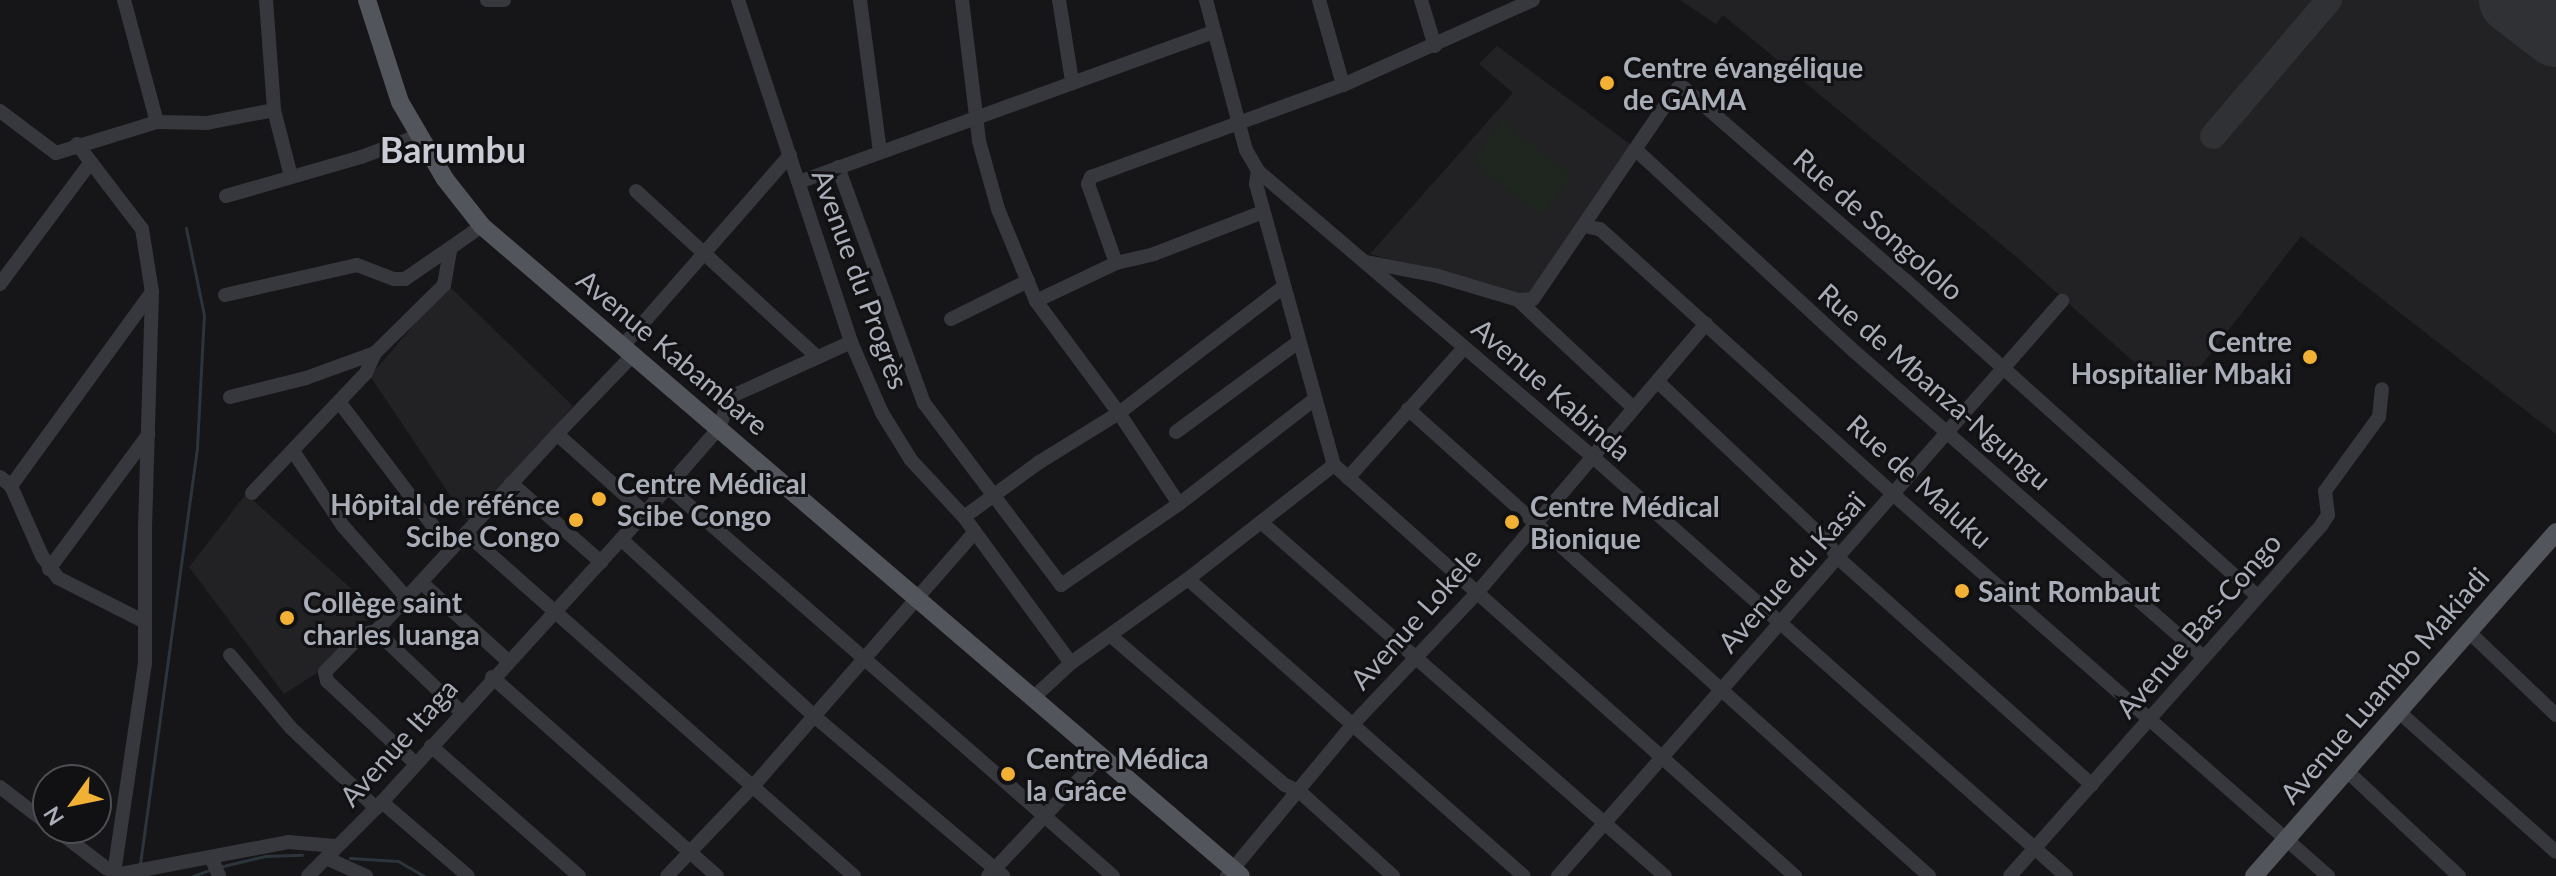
<!DOCTYPE html>
<html>
<head>
<meta charset="utf-8">
<style>
  body { margin:0 }
  #map { position:relative; width:2556px; height:876px; overflow:hidden; background:#161618; font-family:Lato,sans-serif }
  div>[style] { position:absolute }
  [style*='--x'] { left:calc(var(--x)*1px); top:calc(var(--y)*1px); width:calc(var(--w)*1px); rotate:calc(var(--a)*1deg) }
  .built>* { inset:0; background:#222225 }
  .green>* { inset:0; background:#1e261f; transform-origin:0 0 }
  .stream>* { height:3px; margin:-1.5px; padding:0 1.5px; transform-origin:1.5px; border-radius:1.5px; background:#2c353c }
  .taxiway>* { height:26px; margin:-13px; padding:0 13px; transform-origin:13px; border-radius:13px; background:#303135 }
  .runway>* { height:68px; margin:-34px; padding:0 34px; transform-origin:34px; border-radius:34px; background:#303135 }
  .minor>* { height:14px; margin:-7px; padding:0 7px; transform-origin:7px; border-radius:7px; background:#37383d }
  .major>* { height:18px; margin:-9px; padding:0 9px; transform-origin:9px; border-radius:9px; background:#53555c }
  .dots>* { width:22px; height:22px; translate:-50% -50%; box-sizing:border-box; border:4px solid #111113; border-radius:50% }
  span { translate:-50% -50%; white-space:nowrap; text-align:center; line-height:1.15; -webkit-text-stroke:6px #111113; paint-order:stroke }
  .poi-label { font-size:28px; color:#a8adb8; font-weight:700 }
  .left { translate:0 -50%; text-align:left }
  .right { translate:-100% -50%; text-align:right }
  .street-label { font-size:28px; color:#a8adb8 }
  .district-label { font-size:36px; color:#c9ccd4; font-weight:700 }
  .north { position:absolute; left:32px; top:764px; width:80px; height:80px; box-sizing:border-box; background:#111113; border:2px solid #4d4f55; border-radius:50%; rotate:237deg; font-size:22px; font-weight:700; line-height:32px; text-align:center; color:#a8adb8 }
  .north::after { content:''; display:block; margin:auto; width:28px; height:36px; background:#f2b134; clip-path:polygon(50% 0,100% 100%,50% 72%,0 100%) }
</style>
</head>
<body>
<div id="map">
  <div class="built">
    <div style="clip-path:polygon(1680px 0,2556px 0,2556px 434px,2301px 236px,2191px 379px,2178px 370px,2164px 389px,2019px 259px,1723px 15px,1716px 24px)"></div>
    <div style="clip-path:polygon(1497px 46px,1634px 147px,1542px 284px,1522px 298px,1370px 254px,1513px 93px,1479px 64px)"></div>
    <div style="clip-path:polygon(448px 285px,573px 406px,468px 522px,370px 376px)"></div>
    <div style="clip-path:polygon(246px 494px,376px 611px,320px 671px,284px 694px,189px 567px)"></div>
  </div>
  <div class="green">
    <div style="left:1503px;top:121px;width:88px;height:51px;rotate:38deg"></div>
  </div>
  <div class="stream">
    <div style="--x:350;--y:858;--w:48;--a:3.6"></div>
    <div style="--x:398;--y:861;--w:30;--a:30"></div>
    <div style="--x:140;--y:864;--w:421;--a:-82.2"></div>
    <div style="--x:197;--y:447;--w:132;--a:-87"></div>
    <div style="--x:204;--y:315;--w:89;--a:-101.7"></div>
    <div style="--x:219;--y:867;--w:47;--a:-13.4"></div>
    <div style="--x:265;--y:856;--w:37;--a:-2"></div>
    <div style="--x:193;--y:876;--w:20;--a:-20"></div>
  </div>
  <div class="taxiway">
    <div style="--x:2213;--y:136;--w:179;--a:-49.5"></div>
  </div>
  <div class="runway">
    <div style="--x:2513;--y:0;--w:54;--a:37.5"></div>
  </div>
  <div class="minor">
    <div style="--x:124;--y:0;--w:126;--a:74.9"></div>
    <div style="--x:266;--y:0;--w:110;--a:85.8"></div>
    <div style="--x:274;--y:110;--w:68;--a:75.6"></div>
    <div style="--x:487;--y:0;--w:17;--a:0"></div>
    <div style="--x:738;--y:0;--w:360;--a:71.7"></div>
    <div style="--x:851;--y:342;--w:77;--a:66.4"></div>
    <div style="--x:882;--y:413;--w:55;--a:58.3"></div>
    <div style="--x:911;--y:460;--w:78;--a:47.1"></div>
    <div style="--x:964;--y:517;--w:181;--a:53.8"></div>
    <div style="--x:860;--y:0;--w:152;--a:82.5"></div>
    <div style="--x:962;--y:0;--w:142;--a:83.1"></div>
    <div style="--x:979;--y:141;--w:71;--a:74.4"></div>
    <div style="--x:998;--y:209;--w:100;--a:67.6"></div>
    <div style="--x:1036;--y:301;--w:139;--a:53.5"></div>
    <div style="--x:1119;--y:413;--w:109;--a:56.6"></div>
    <div style="--x:1059;--y:0;--w:82;--a:80.9"></div>
    <div style="--x:1206;--y:0;--w:155;--a:75.1"></div>
    <div style="--x:1246;--y:150;--w:24;--a:60"></div>
    <div style="--x:1258;--y:171;--w:440;--a:40.5"></div>
    <div style="--x:1593;--y:457;--w:632;--a:41.54"></div>
    <div style="--x:1319;--y:0;--w:88;--a:74.2"></div>
    <div style="--x:1421;--y:0;--w:48;--a:73.1"></div>
    <div style="--x:0;--y:111;--w:70;--a:36.9"></div>
    <div style="--x:56;--y:153;--w:106;--a:-17.1"></div>
    <div style="--x:157;--y:122;--w:50;--a:1.1"></div>
    <div style="--x:207;--y:123;--w:68;--a:-11"></div>
    <div style="--x:77;--y:144;--w:107;--a:52.6"></div>
    <div style="--x:142;--y:229;--w:64;--a:81"></div>
    <div style="--x:152;--y:292;--w:235;--a:91.7"></div>
    <div style="--x:145;--y:527;--w:136;--a:90"></div>
    <div style="--x:145;--y:663;--w:212;--a:98.4"></div>
    <div style="--x:1636;--y:150;--w:298;--a:42.7"></div>
    <div style="--x:1855;--y:352;--w:463;--a:41.2"></div>
    <div style="--x:838;--y:167;--w:251;--a:70"></div>
    <div style="--x:924;--y:403;--w:228;--a:53"></div>
    <div style="--x:1061;--y:585;--w:143;--a:-34.5"></div>
    <div style="--x:1179;--y:504;--w:172;--a:-37.7"></div>
    <div style="--x:1258;--y:171;--w:13;--a:99"></div>
    <div style="--x:1256;--y:184;--w:292;--a:74.5"></div>
    <div style="--x:1334;--y:465;--w:618;--a:41.72"></div>
    <div style="--x:799;--y:182;--w:441;--a:-19.9"></div>
    <div style="--x:636;--y:191;--w:246;--a:42.5"></div>
    <div style="--x:226;--y:196;--w:141;--a:-16.1"></div>
    <div style="--x:361;--y:157;--w:61;--a:-20.2"></div>
    <div style="--x:1584;--y:226;--w:16;--a:11"></div>
    <div style="--x:1600;--y:229;--w:396;--a:42.1"></div>
    <div style="--x:1894;--y:495;--w:578;--a:41.28"></div>
    <div style="--x:1366;--y:262;--w:73;--a:11"></div>
    <div style="--x:1438;--y:276;--w:84;--a:16.7"></div>
    <div style="--x:1518;--y:300;--w:15;--a:-4"></div>
    <div style="--x:1533;--y:299;--w:220;--a:-55.7"></div>
    <div style="--x:1657;--y:117;--w:36;--a:-54"></div>
    <div style="--x:1678;--y:88;--w:6;--a:0"></div>
    <div style="--x:1684;--y:88;--w:291;--a:41"></div>
    <div style="--x:1904;--y:279;--w:473;--a:41.9"></div>
    <div style="--x:1116;--y:263;--w:84;--a:-109.5"></div>
    <div style="--x:1088;--y:184;--w:8;--a:-67"></div>
    <div style="--x:1091;--y:177;--w:268;--a:-20.1"></div>
    <div style="--x:1343;--y:85;--w:208;--a:-24.1"></div>
    <div style="--x:0;--y:284;--w:152;--a:-53.3"></div>
    <div style="--x:225;--y:295;--w:135;--a:-12.8"></div>
    <div style="--x:357;--y:265;--w:40;--a:21"></div>
    <div style="--x:394;--y:279;--w:11;--a:0"></div>
    <div style="--x:405;--y:279;--w:93;--a:-34.5"></div>
    <div style="--x:1518;--y:300;--w:158;--a:43"></div>
    <div style="--x:1036;--y:301;--w:89;--a:-25.4"></div>
    <div style="--x:1116;--y:263;--w:39;--a:-13"></div>
    <div style="--x:1154;--y:254;--w:117;--a:-21.1"></div>
    <div style="--x:951;--y:319;--w:86;--a:-26.3"></div>
    <div style="--x:622;--y:347;--w:255;--a:-48.8"></div>
    <div style="--x:1658;--y:382;--w:232;--a:43.3"></div>
    <div style="--x:1827;--y:541;--w:19;--a:58"></div>
    <div style="--x:1837;--y:557;--w:342;--a:41.8"></div>
    <div style="--x:230;--y:397;--w:78;--a:-14"></div>
    <div style="--x:306;--y:378;--w:73;--a:-19.9"></div>
    <div style="--x:375;--y:353;--w:97;--a:-44.6"></div>
    <div style="--x:444;--y:285;--w:35;--a:-80"></div>
    <div style="--x:340;--y:403;--w:184;--a:52.9"></div>
    <div style="--x:1408;--y:409;--w:700;--a:41.87"></div>
    <div style="--x:1176;--y:432;--w:152;--a:-36.4"></div>
    <div style="--x:557;--y:434;--w:118;--a:41.9"></div>
    <div style="--x:293;--y:451;--w:90;--a:56.3"></div>
    <div style="--x:343;--y:526;--w:96;--a:48.4"></div>
    <div style="--x:0;--y:477;--w:14;--a:39"></div>
    <div style="--x:11;--y:486;--w:77;--a:66.1"></div>
    <div style="--x:42;--y:556;--w:27;--a:54"></div>
    <div style="--x:58;--y:578;--w:97;--a:26.8"></div>
    <div style="--x:1348;--y:478;--w:174;--a:-48.3"></div>
    <div style="--x:511;--y:483;--w:120;--a:41.3"></div>
    <div style="--x:11;--y:486;--w:240;--a:-54"></div>
    <div style="--x:668;--y:487;--w:591;--a:41.16"></div>
    <div style="--x:252;--y:493;--w:166;--a:-46.5"></div>
    <div style="--x:366;--y:373;--w:22;--a:-66"></div>
    <div style="--x:964;--y:517;--w:92;--a:-36.1"></div>
    <div style="--x:1038;--y:463;--w:95;--a:-31.7"></div>
    <div style="--x:1119;--y:413;--w:207;--a:-37.5"></div>
    <div style="--x:1261;--y:522;--w:537;--a:41.23"></div>
    <div style="--x:466;--y:533;--w:518;--a:41.48"></div>
    <div style="--x:621;--y:539;--w:262;--a:42.5"></div>
    <div style="--x:814;--y:716;--w:248;--a:40.2"></div>
    <div style="--x:49;--y:569;--w:167;--a:-53.5"></div>
    <div style="--x:1188;--y:579;--w:448;--a:41.5"></div>
    <div style="--x:422;--y:583;--w:115;--a:42.2"></div>
    <div style="--x:376;--y:631;--w:117;--a:43.6"></div>
    <div style="--x:2470;--y:633;--w:119;--a:43.6"></div>
    <div style="--x:1111;--y:636;--w:229;--a:40.6"></div>
    <div style="--x:1285;--y:785;--w:15;--a:23"></div>
    <div style="--x:1299;--y:791;--w:127;--a:42.1"></div>
    <div style="--x:230;--y:655;--w:95;--a:50.1"></div>
    <div style="--x:291;--y:728;--w:117;--a:43.3"></div>
    <div style="--x:492;--y:677;--w:300;--a:41.5"></div>
    <div style="--x:1034;--y:697;--w:50;--a:-42.6"></div>
    <div style="--x:1071;--y:663;--w:144;--a:-35.7"></div>
    <div style="--x:1188;--y:579;--w:185;--a:-38"></div>
    <div style="--x:2399;--y:712;--w:210;--a:41.7"></div>
    <div style="--x:431;--y:746;--w:197;--a:41.3"></div>
    <div style="--x:415;--y:763;--w:120;--a:-137"></div>
    <div style="--x:327;--y:681;--w:9;--a:-103"></div>
    <div style="--x:325;--y:672;--w:53;--a:-45.8"></div>
    <div style="--x:362;--y:634;--w:14;--a:-12"></div>
    <div style="--x:376;--y:631;--w:268;--a:-47.4"></div>
    <div style="--x:557;--y:434;--w:108;--a:-46.1"></div>
    <div style="--x:2347;--y:771;--w:154;--a:43.2"></div>
    <div style="--x:0;--y:787;--w:61;--a:37.6"></div>
    <div style="--x:382;--y:802;--w:113;--a:40.7"></div>
    <div style="--x:54;--y:828;--w:66;--a:37.6"></div>
    <div style="--x:106;--y:868;--w:16;--a:22"></div>
    <div style="--x:121;--y:874;--w:170;--a:-10.8"></div>
    <div style="--x:288;--y:842;--w:48;--a:4.8"></div>
    <div style="--x:211;--y:857;--w:21;--a:67"></div>
    <div style="--x:326;--y:858;--w:44;--a:24.2"></div>
    <div style="--x:308;--y:876;--w:105;--a:-45"></div>
    <div style="--x:382;--y:802;--w:391;--a:-47.7"></div>
    <div style="--x:645;--y:513;--w:113;--a:-49"></div>
    <div style="--x:719;--y:428;--w:33;--a:-70"></div>
    <div style="--x:730;--y:397;--w:133;--a:-24.4"></div>
    <div style="--x:667;--y:876;--w:126;--a:-46.3"></div>
    <div style="--x:754;--y:785;--w:336;--a:-48.9"></div>
    <div style="--x:988;--y:876;--w:166;--a:-46.7"></div>
    <div style="--x:1227;--y:876;--w:197;--a:-50.3"></div>
    <div style="--x:1353;--y:724;--w:179;--a:-46.6"></div>
    <div style="--x:1476;--y:594;--w:355;--a:-49.6"></div>
    <div style="--x:1558;--y:876;--w:765;--a:-48.76"></div>
    <div style="--x:2010;--y:876;--w:470;--a:-48.4"></div>
    <div style="--x:2322;--y:524;--w:11;--a:-56"></div>
    <div style="--x:2328;--y:515;--w:24;--a:-97"></div>
    <div style="--x:2325;--y:491;--w:92;--a:-53.9"></div>
    <div style="--x:2379;--y:417;--w:28;--a:-84"></div>
  </div>
  <div class="major">
    <div style="--x:367;--y:0;--w:107;--a:72.1"></div>
    <div style="--x:400;--y:102;--w:89;--a:59.7"></div>
    <div style="--x:445;--y:179;--w:60;--a:51.8"></div>
    <div style="--x:482;--y:226;--w:999;--a:40.58"></div>
    <div style="--x:2254;--y:876;--w:458;--a:-48.7"></div>
  </div>
  <div class="dots">
    <div style="left:1607px;top:83px;background:#f2b134"></div>
    <div style="left:2310px;top:357px;background:#f2b134"></div>
    <div style="left:599px;top:499px;background:#f2b134"></div>
    <div style="left:576px;top:520px;background:#f2b134"></div>
    <div style="left:1512px;top:522px;background:#f2b134"></div>
    <div style="left:1962px;top:591px;background:#f2b134"></div>
    <div style="left:287px;top:618px;background:#f2b134"></div>
    <div style="left:1008px;top:774px;background:#f2b134"></div>
  </div>
  <div class="poi-label">
    <span class="left" style="left:1623px;top:83px">Centre évangélique<br>de GAMA</span>
    <span class="right" style="left:2292px;top:357px">Centre<br>Hospitalier Mbaki</span>
    <span class="left" style="left:617px;top:499px">Centre Médical<br>Scibe Congo</span>
    <span class="right" style="left:560px;top:520px">Hôpital de réfénce<br>Scibe Congo</span>
    <span class="left" style="left:1530px;top:522px">Centre Médical<br>Bionique</span>
    <span class="left" style="left:1978px;top:591px">Saint Rombaut</span>
    <span class="left" style="left:303px;top:618px">Collège saint<br>charles luanga</span>
    <span class="left" style="left:1026px;top:774px">Centre Médica<br>la Grâce</span>
  </div>
  <div class="street-label">
    <span style="left:1879px;top:224px;rotate:41deg">Rue de Songololo</span>
    <span style="left:861px;top:279px;rotate:70deg">Avenue du Progrès</span>
    <span style="left:673px;top:352px;rotate:40deg">Avenue Kabambare</span>
    <span style="left:1935px;top:386px;rotate:41deg">Rue de Mbanza-Ngungu</span>
    <span style="left:1552px;top:389px;rotate:41deg">Avenue Kabinda</span>
    <span style="left:1920px;top:481px;rotate:42deg">Rue de Maluku</span>
    <span style="left:1791px;top:572px;rotate:-48deg">Avenue du Kasaï</span>
    <span style="left:1415px;top:618px;rotate:-48deg">Avenue Lokele</span>
    <span style="left:2198px;top:625px;rotate:-49deg">Avenue Bas-Congo</span>
    <span style="left:2384px;top:685px;rotate:-49deg">Avenue Luambo Makiadi</span>
    <span style="left:398px;top:742px;rotate:-48deg">Avenue Itaga</span>
  </div>
  <div class="district-label">
    <span style="left:453px;top:150px">Barumbu</span>
  </div>
  <div class="north">N</div>
</div>
</body>
</html>
